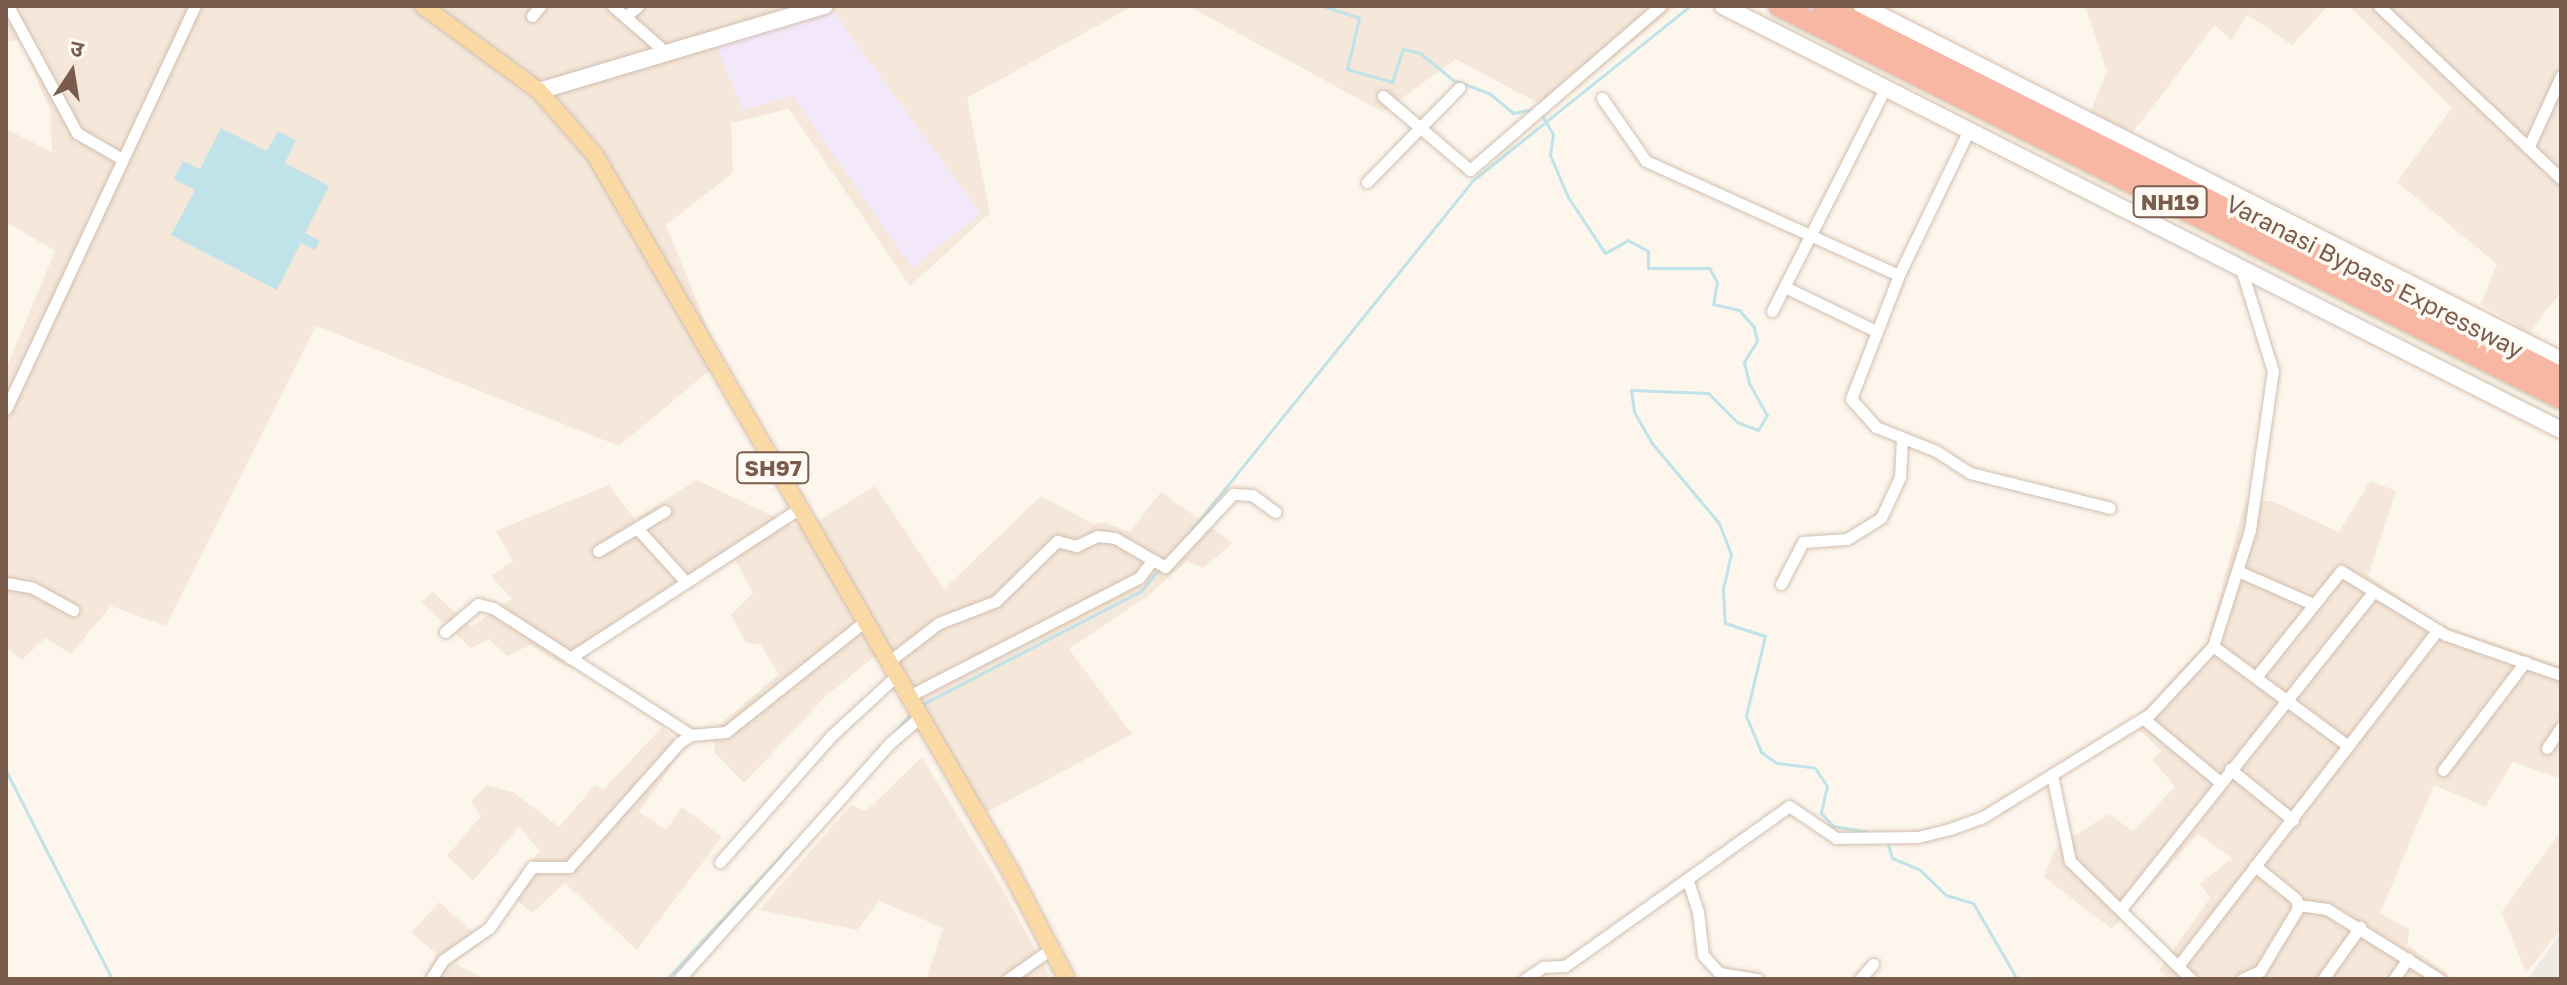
<!DOCTYPE html>
<html>
<head>
<meta charset="utf-8">
<style>
  body { margin:0 }
  #map { position:relative; width:2567px; height:985px; overflow:hidden; background:#fdf6ec; font-family:"Golos Text","Noto Sans Devanagari",sans-serif }
  div>[style] { position:absolute }
  [style*='--x'] { left:calc(var(--x)*1px); top:calc(var(--y)*1px); width:calc(var(--w)*1px); rotate:calc(var(--a)*1deg) }
  .residential>* { inset:0; background:#f5e8da }
  .industrial>* { inset:0; background:#efe9e4 }
  .education>* { inset:0; background:#f3e8fa }
  .water>* { inset:0; background:#bfe3e8 }
  .stream>* { height:3px; margin:-1.5px; padding:0 1.5px; transform-origin:1.5px; border-radius:1.5px; background:#bfe3e8 }
  .roads { filter:drop-shadow(0 0 2px #d1beb0) drop-shadow(0 0 2px #d1beb0) }
  .street>* { height:11px; margin:-5.5px; padding:0 5.5px; transform-origin:5.5px; border-radius:5.5px; background:#fff }
  .secondary>* { height:16px; margin:-8px; padding:0 8px; transform-origin:8px; border-radius:8px; background:#fff }
  .primary>* { height:16px; margin:-8px; padding:0 8px; transform-origin:8px; border-radius:8px; background:#fbd9a5 }
  .highway>* { height:20px; margin:-10px; padding:0 10px; transform-origin:10px; border-radius:10px; background:#f7b7a3 }
  span { translate:-50% -50%; white-space:nowrap; text-align:center; line-height:1.15; -webkit-text-stroke:7px #fffaf3; paint-order:stroke }
  .shield-label span { padding:2px 6px; background:#fffaf3; border:2px solid; border-radius:6px; -webkit-text-stroke-width:0 }
  .shield-label { font-size:22px; color:#7a5c4d; font-weight:700 }
  .street-label { font-size:24px; color:#7a5c4d }
  .frame { position:absolute; inset:0; border:8px solid #7a5c4d; pointer-events:none }
  .north { position:absolute; left:32px; top:32px; width:80px; height:80px; -webkit-text-stroke:6px #fffaf3; paint-order:stroke; rotate:12deg; font-size:22px; font-weight:700; line-height:32px; text-align:center; color:#7a5c4d }
  .north::after { content:''; display:block; margin:auto; width:28px; height:36px; background:#7a5c4d; clip-path:polygon(50% 0,100% 100%,50% 72%,0 100%) }
</style>
</head>
<body>
<div id="map">
  <div class="residential">
    <div style="clip-path:polygon(6px 6px,1133px 6px,967px 98px,990px 213px,910px 286px,789px 109px,731px 123px,733px 173px,666px 225px,721px 361px,619px 446px,316px 326px,166px 626px,111px 606px,71px 654px,45px 638px,22px 660px,6px 648px,6px 369px,55px 251px,6px 222px,6px 129px,52px 152px,50px 110px,20px 39px,6px 42px)"></div>
    <div style="clip-path:polygon(1188px 6px,1677px 6px,1549px 109px,1456px 59px,1383px 112px)"></div>
    <div style="clip-path:polygon(2085px 6px,2328px 6px,2292px 45px,2248px 15px,2231px 40px,2215px 25px,2133px 132px,2090px 114px,2107px 71px)"></div>
    <div style="clip-path:polygon(2349px 6px,2561px 6px,2561px 292px,2529px 333px,2481px 304px,2497px 264px,2397px 182px,2452px 108px)"></div>
    <div style="clip-path:polygon(697px 480px,794px 526px,818px 521px,875px 486px,944px 589px,1041px 496px,1093px 524px,1104px 522px,1130px 532px,1161px 492px,1233px 543px,1203px 568px,1187px 561px,1149px 595px,1069px 649px,1132px 734px,982px 815px,885px 648px,826px 696px,744px 783px,714px 752px,716px 728px,779px 674px,760px 644px,746px 643px,731px 615px,753px 593px,735px 559px,566px 667px,530px 645px,507px 656px,489px 639px,471px 648px,421px 602px,433px 592px,471px 627px,512px 599px,491px 576px,513px 561px,496px 531px,609px 485px,635px 519px)"></div>
    <div style="clip-path:polygon(2370px 481px,2396px 491px,2368px 576px,2442px 625px,2561px 666px,2561px 779px,2513px 762px,2485px 807px,2434px 785px,2380px 913px,2410px 930px,2407px 945px,2453px 979px,2169px 979px,2159px 970px,2210px 898px,2200px 884px,2232px 858px,2198px 834px,2112px 929px,2044px 877px,2056px 847px,2109px 814px,2133px 831px,2175px 787px,2152px 759px,2161px 751px,2132px 722px,2208px 641px,2245px 501px,2272px 501px,2339px 532px)"></div>
    <div style="clip-path:polygon(662px 727px,684px 748px,639px 812px,666px 830px,682px 807px,722px 837px,637px 950px,565px 883px,532px 913px,506px 891px,540px 851px,519px 827px,473px 881px,447px 856px,481px 816px,471px 802px,486px 785px,513px 792px,559px 827px,595px 785px,604px 789px)"></div>
    <div style="clip-path:polygon(922px 757px,1003px 890px,1051px 979px,926px 979px,943px 928px,879px 901px,857px 930px,759px 910px,851px 805px,866px 811px)"></div>
    <div style="clip-path:polygon(2561px 831px,2561px 929px,2526px 973px,2502px 912px)"></div>
    <div style="clip-path:polygon(439px 902px,483px 941px,454px 963px,485px 979px,424px 979px,437px 954px,411px 933px)"></div>
  </div>
  <div class="industrial">
    <div style="clip-path:polygon(2561px 932px,2561px 979px,2528px 979px)"></div>
  </div>
  <div class="education">
    <div style="clip-path:polygon(829px 6px,981px 214px,912px 268px,793px 96px,743px 110px,713px 38px)"></div>
  </div>
  <div class="water">
    <div style="clip-path:polygon(221px 128px,267px 151px,278px 131px,296px 140px,285px 163px,329px 186px,305px 233px,320px 241px,315px 250px,301px 243px,277px 290px,171px 235px,195px 190px,174px 179px,183px 161px,200px 169px)"></div>
  </div>
  <div class="stream">
    <div style="--x:1323;--y:6;--w:38;--a:18"></div>
    <div style="--x:1359;--y:18;--w:52;--a:103.2"></div>
    <div style="--x:1347;--y:69;--w:47;--a:16.1"></div>
    <div style="--x:1392;--y:82;--w:35;--a:-72"></div>
    <div style="--x:1403;--y:49;--w:17;--a:13"></div>
    <div style="--x:1420;--y:53;--w:43;--a:39.3"></div>
    <div style="--x:1453;--y:80;--w:38;--a:20"></div>
    <div style="--x:1489;--y:93;--w:31;--a:40"></div>
    <div style="--x:1513;--y:113;--w:20;--a:-11"></div>
    <div style="--x:1541;--y:114;--w:23;--a:59"></div>
    <div style="--x:1553;--y:134;--w:21;--a:98"></div>
    <div style="--x:1550;--y:155;--w:46;--a:66.8"></div>
    <div style="--x:1568;--y:197;--w:67;--a:56.5"></div>
    <div style="--x:1605;--y:253;--w:26;--a:-29"></div>
    <div style="--x:1628;--y:240;--w:23;--a:29"></div>
    <div style="--x:1648;--y:251;--w:17;--a:90"></div>
    <div style="--x:1648;--y:268;--w:61;--a:0"></div>
    <div style="--x:1709;--y:268;--w:16;--a:60"></div>
    <div style="--x:1717;--y:282;--w:22;--a:100"></div>
    <div style="--x:1713;--y:304;--w:27;--a:13"></div>
    <div style="--x:1739;--y:310;--w:23;--a:49"></div>
    <div style="--x:1754;--y:327;--w:14;--a:78"></div>
    <div style="--x:1757;--y:341;--w:25;--a:122"></div>
    <div style="--x:1744;--y:362;--w:22;--a:77"></div>
    <div style="--x:1749;--y:383;--w:37;--a:61"></div>
    <div style="--x:1767;--y:415;--w:17;--a:121"></div>
    <div style="--x:1758;--y:430;--w:22;--a:-159"></div>
    <div style="--x:1737;--y:422;--w:41;--a:-135"></div>
    <div style="--x:1708;--y:393;--w:77;--a:-177.8"></div>
    <div style="--x:1631;--y:390;--w:22;--a:82"></div>
    <div style="--x:1634;--y:412;--w:34;--a:60"></div>
    <div style="--x:1651;--y:442;--w:106;--a:50"></div>
    <div style="--x:1719;--y:523;--w:33;--a:69"></div>
    <div style="--x:1731;--y:554;--w:37;--a:103"></div>
    <div style="--x:1723;--y:590;--w:33;--a:87"></div>
    <div style="--x:1725;--y:623;--w:42;--a:18"></div>
    <div style="--x:1765;--y:636;--w:82;--a:103.4"></div>
    <div style="--x:1746;--y:716;--w:39;--a:67"></div>
    <div style="--x:1761;--y:752;--w:19;--a:35"></div>
    <div style="--x:1777;--y:763;--w:38;--a:7"></div>
    <div style="--x:1815;--y:768;--w:22;--a:56"></div>
    <div style="--x:1827;--y:786;--w:28;--a:103"></div>
    <div style="--x:1821;--y:813;--w:18;--a:47"></div>
    <div style="--x:1833;--y:826;--w:35;--a:10"></div>
    <div style="--x:1186;--y:537;--w:457;--a:-51.2"></div>
    <div style="--x:1472;--y:181;--w:280;--a:-38.8"></div>
    <div style="--x:923;--y:704;--w:246;--a:-27.4"></div>
    <div style="--x:1141;--y:591;--w:27;--a:-51"></div>
    <div style="--x:894;--y:733;--w:25;--a:-50"></div>
    <div style="--x:6;--y:771;--w:233;--a:63"></div>
    <div style="--x:1887;--y:841;--w:18;--a:74"></div>
    <div style="--x:1892;--y:858;--w:30;--a:23"></div>
    <div style="--x:1920;--y:870;--w:36;--a:44"></div>
    <div style="--x:1946;--y:895;--w:28;--a:17"></div>
    <div style="--x:1973;--y:903;--w:88;--a:59.9"></div>
    <div style="--x:667;--y:979;--w:184;--a:-47.2"></div>
  </div>
  <div class="roads">
    <div class="street">
      <div style="--x:8;--y:6;--w:145;--a:61.5"></div>
      <div style="--x:77;--y:133;--w:52;--a:30"></div>
      <div style="--x:613;--y:6;--w:67;--a:41.3"></div>
      <div style="--x:2379;--y:6;--w:251;--a:43.5"></div>
      <div style="--x:627;--y:15;--w:14;--a:-39"></div>
      <div style="--x:532;--y:16;--w:13;--a:-51"></div>
      <div style="--x:1383;--y:96;--w:114;--a:40.4"></div>
      <div style="--x:1470;--y:170;--w:251;--a:-40.8"></div>
      <div style="--x:1602;--y:98;--w:77;--a:55.1"></div>
      <div style="--x:1646;--y:161;--w:277;--a:24.3"></div>
      <div style="--x:1969;--y:130;--w:161;--a:115.8"></div>
      <div style="--x:1899;--y:275;--w:133;--a:111.2"></div>
      <div style="--x:1851;--y:399;--w:38;--a:48"></div>
      <div style="--x:1876;--y:427;--w:65;--a:21.8"></div>
      <div style="--x:1936;--y:451;--w:40;--a:32.9"></div>
      <div style="--x:1970;--y:473;--w:144;--a:14"></div>
      <div style="--x:2528;--y:148;--w:79;--a:-65.4"></div>
      <div style="--x:1367;--y:182;--w:132;--a:-45.6"></div>
      <div style="--x:1785;--y:287;--w:101;--a:25.8"></div>
      <div style="--x:1772;--y:311;--w:250;--a:-63.1"></div>
      <div style="--x:6;--y:409;--w:445;--a:-64.9"></div>
      <div style="--x:637;--y:528;--w:72;--a:47.8"></div>
      <div style="--x:598;--y:551;--w:78;--a:-30.8"></div>
      <div style="--x:2240;--y:572;--w:80;--a:23.7"></div>
      <div style="--x:6;--y:583;--w:27;--a:10"></div>
      <div style="--x:33;--y:588;--w:46;--a:28.8"></div>
      <div style="--x:1781;--y:584;--w:47;--a:-62.4"></div>
      <div style="--x:1803;--y:542;--w:44;--a:-3.9"></div>
      <div style="--x:1847;--y:539;--w:40;--a:-32"></div>
      <div style="--x:1881;--y:518;--w:45;--a:-65.1"></div>
      <div style="--x:1900;--y:477;--w:37;--a:-87"></div>
      <div style="--x:445;--y:632;--w:43;--a:-40.3"></div>
      <div style="--x:478;--y:604;--w:16;--a:15"></div>
      <div style="--x:493;--y:608;--w:235;--a:32.7"></div>
      <div style="--x:2213;--y:646;--w:168;--a:36.5"></div>
      <div style="--x:570;--y:658;--w:271;--a:-33.1"></div>
      <div style="--x:887;--y:663;--w:66;--a:-37.6"></div>
      <div style="--x:939;--y:623;--w:61;--a:-21.1"></div>
      <div style="--x:996;--y:601;--w:86;--a:-44.5"></div>
      <div style="--x:1057;--y:541;--w:20;--a:15"></div>
      <div style="--x:1076;--y:546;--w:23;--a:-25"></div>
      <div style="--x:1097;--y:536;--w:18;--a:6"></div>
      <div style="--x:1115;--y:538;--w:58;--a:30.1"></div>
      <div style="--x:1165;--y:567;--w:100;--a:-47"></div>
      <div style="--x:1233;--y:494;--w:19;--a:3"></div>
      <div style="--x:1252;--y:495;--w:29;--a:36"></div>
      <div style="--x:2256;--y:677;--w:136;--a:-51.3"></div>
      <div style="--x:2341;--y:571;--w:123;--a:31.4"></div>
      <div style="--x:2446;--y:635;--w:122;--a:19.2"></div>
      <div style="--x:907;--y:697;--w:261;--a:-27.2"></div>
      <div style="--x:1139;--y:578;--w:20;--a:-53"></div>
      <div style="--x:2144;--y:719;--w:99;--a:39.7"></div>
      <div style="--x:2547;--y:748;--w:25;--a:-56"></div>
      <div style="--x:2230;--y:769;--w:81;--a:39"></div>
      <div style="--x:2443;--y:770;--w:136;--a:-52.8"></div>
      <div style="--x:2052;--y:775;--w:88;--a:78.2"></div>
      <div style="--x:2070;--y:861;--w:169;--a:44.3"></div>
      <div style="--x:720;--y:862;--w:168;--a:-48.6"></div>
      <div style="--x:831;--y:736;--w:87;--a:-42.7"></div>
      <div style="--x:1688;--y:881;--w:33;--a:72"></div>
      <div style="--x:1698;--y:912;--w:43;--a:83.4"></div>
      <div style="--x:1703;--y:955;--w:24;--a:48"></div>
      <div style="--x:1719;--y:973;--w:39;--a:9"></div>
      <div style="--x:2298;--y:905;--w:29;--a:8"></div>
      <div style="--x:2327;--y:909;--w:132;--a:32"></div>
      <div style="--x:2121;--y:909;--w:406;--a:-51.5"></div>
      <div style="--x:2178;--y:966;--w:425;--a:-52.3"></div>
      <div style="--x:431;--y:979;--w:22;--a:-58"></div>
      <div style="--x:443;--y:960;--w:56;--a:-34.8"></div>
      <div style="--x:489;--y:928;--w:75;--a:-54.8"></div>
      <div style="--x:532;--y:867;--w:37;--a:0"></div>
      <div style="--x:569;--y:867;--w:166;--a:-48.4"></div>
      <div style="--x:679;--y:743;--w:14;--a:-34"></div>
      <div style="--x:691;--y:735;--w:35;--a:-5"></div>
      <div style="--x:726;--y:732;--w:176;--a:-38.6"></div>
      <div style="--x:679;--y:979;--w:317;--a:-48.2"></div>
      <div style="--x:890;--y:743;--w:38;--a:-41"></div>
      <div style="--x:1008;--y:979;--w:52;--a:-34.9"></div>
      <div style="--x:1525;--y:979;--w:22;--a:-34"></div>
      <div style="--x:1543;--y:967;--w:22;--a:-3"></div>
      <div style="--x:1565;--y:966;--w:275;--a:-35.5"></div>
      <div style="--x:1789;--y:806;--w:57;--a:34.2"></div>
      <div style="--x:1836;--y:838;--w:82;--a:-0.7"></div>
      <div style="--x:1918;--y:837;--w:33;--a:-14"></div>
      <div style="--x:1950;--y:829;--w:35;--a:-20"></div>
      <div style="--x:1983;--y:817;--w:196;--a:-31.7"></div>
      <div style="--x:2150;--y:714;--w:93;--a:-47.2"></div>
      <div style="--x:2213;--y:646;--w:122;--a:-72.3"></div>
      <div style="--x:2250;--y:530;--w:161;--a:-81.8"></div>
      <div style="--x:2273;--y:371;--w:108;--a:-107.3"></div>
      <div style="--x:1860;--y:979;--w:20;--a:-49"></div>
      <div style="--x:2242;--y:979;--w:20;--a:-24"></div>
      <div style="--x:2260;--y:971;--w:74;--a:-58.9"></div>
      <div style="--x:2298;--y:908;--w:9;--a:-103"></div>
      <div style="--x:2296;--y:899;--w:53;--a:-141.2"></div>
      <div style="--x:2323;--y:979;--w:64;--a:-54.6"></div>
      <div style="--x:2394;--y:979;--w:25;--a:-56"></div>
    </div>
    <div class="secondary">
      <div style="--x:1723;--y:6;--w:939;--a:26.84"></div>
      <div style="--x:1862;--y:6;--w:784;--a:26.86"></div>
      <div style="--x:539;--y:91;--w:298;--a:-16.6"></div>
    </div>
    <div class="primary">
      <div style="--x:423;--y:6;--w:144;--a:36.2"></div>
      <div style="--x:539;--y:91;--w:85;--a:48.8"></div>
      <div style="--x:595;--y:155;--w:829;--a:59.88"></div>
      <div style="--x:1011;--y:872;--w:121;--a:62.4"></div>
    </div>
    <div class="highway">
      <div style="--x:1779;--y:6;--w:875;--a:26.68"></div>
      <div style="--x:1824;--y:6;--w:825;--a:26.72"></div>
    </div>
  </div>
  <div class="shield-label">
    <span style="left:2170px;top:202px">NH19</span>
    <span style="left:773px;top:468px">SH97</span>
  </div>
  <div class="street-label">
    <span style="left:2375px;top:276px;rotate:27deg">Varanasi Bypass Expressway</span>
  </div>
  <div class="frame"></div>
  <div class="north">उ</div>
</div>
</body>
</html>
